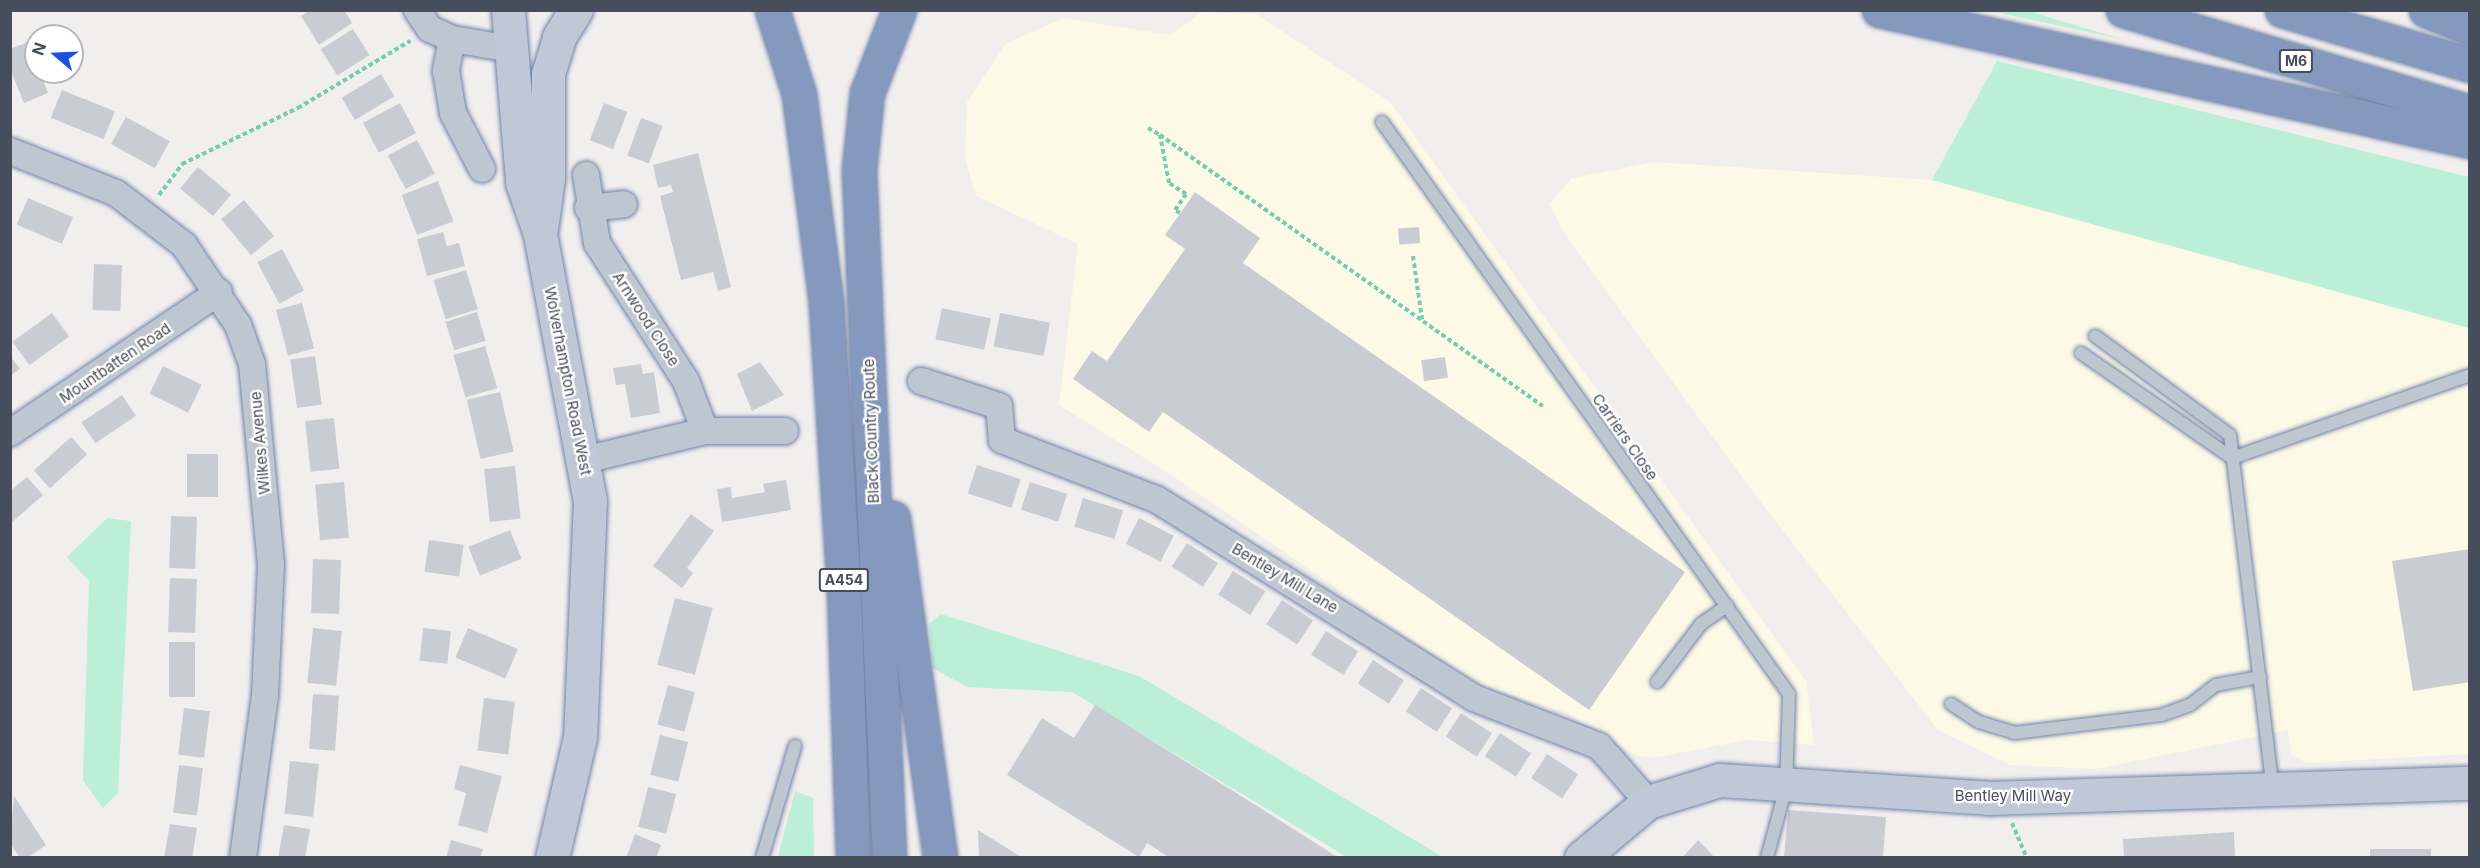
<!DOCTYPE html>
<html>
<head>
<meta charset="utf-8">
<style>
  body { margin:0 }
  #map { position:relative; width:2480px; height:868px; overflow:hidden; background:#f1eeee; font-family:Inter,sans-serif }
  div>[style] { position:absolute }
  [style*='--x'] { left:calc(var(--x)*1px); top:calc(var(--y)*1px); width:calc(var(--w)*1px); rotate:calc(var(--a)*1deg) }
  .commercial>* { inset:0; background:#fcf9e6 }
  .green>* { inset:0; background:#bbefd7 }
  .building>* { inset:0; background:#caccd4; transform-origin:0 0 }
  .path>* { height:4px; margin-top:-2px; transform-origin:0; background:repeating-linear-gradient(90deg,#73cdae 0 4.5px,transparent 0 7.5px) }
  .roads { filter:drop-shadow(0 0 2px #7083a9) drop-shadow(0 0 2px #7083a9) }
  .lane>* { height:12px; margin:-6px; padding:0 6px; transform-origin:6px; border-radius:6px; background:#bec6d0 }
  .street>* { height:26px; margin:-13px; padding:0 13px; transform-origin:13px; border-radius:13px; background:#bec6d0 }
  .secondary>* { height:33px; margin:-16.5px; padding:0 16.5px; transform-origin:16.5px; border-radius:16.5px; background:#c0c8d7 }
  .highway>* { height:33px; margin:-16.5px; padding:0 16.5px; transform-origin:16.5px; border-radius:16.5px; background:#8598bd }
  span { translate:-50% -50%; white-space:nowrap; text-align:center; line-height:1.15; -webkit-text-stroke:4.5px #fff; paint-order:stroke }
  .shield-label span { padding:2px 4px; background:#fff; border:2px solid; border-radius:4px; -webkit-text-stroke-width:0 }
  .shield-label { font-size:14px; color:#464e5b; font-weight:700 }
  .street-label { font-size:15px; color:#464e5b }
  .frame { position:absolute; inset:0; border:12px solid #464e5b; pointer-events:none }
  .north { position:absolute; left:24px; top:24px; width:60px; height:60px; box-sizing:border-box; background:#fff; border:2px solid #b5b8bd; border-radius:50%; rotate:289deg; font-size:16px; font-weight:700; line-height:24px; text-align:center; color:#464e5b }
  .north::after { content:''; display:block; margin:auto; width:21px; height:27px; background:#1752e1; clip-path:polygon(50% 0,100% 100%,50% 72%,0 100%) }
</style>
</head>
<body>
<div id="map">
  <div class="commercial">
    <div style="clip-path:polygon(1202px 12px,1256px 14px,1390px 102px,1806px 681px,1814px 745px,1747px 740px,1654px 758px,1637px 756px,1566px 713px,1475px 683px,1170px 474px,1059px 405px,1078px 244px,976px 196px,965px 158px,967px 102px,1006px 43px,1064px 18px,1171px 35px)"></div>
    <div style="clip-path:polygon(1655px 162px,1932px 180px,2469px 328px,2469px 754px,2307px 763px,2291px 755px,2288px 730px,2096px 769px,2010px 765px,1938px 730px,1756px 496px,1566px 236px,1549px 204px,1572px 178px)"></div>
  </div>
  <div class="green">
    <div style="clip-path:polygon(1991px 11px,2028px 11px,2125px 40px)"></div>
    <div style="clip-path:polygon(1997px 61px,2469px 177px,2469px 328px,1932px 180px)"></div>
    <div style="clip-path:polygon(107px 518px,131px 521px,118px 793px,103px 808px,83px 780px,89px 581px,67px 557px)"></div>
    <div style="clip-path:polygon(941px 614px,1139px 676px,1443px 857px,1347px 857px,1072px 692px,967px 687px,933px 668px,929px 624px)"></div>
    <div style="clip-path:polygon(795px 791px,813px 798px,814px 857px,778px 857px)"></div>
  </div>
  <div class="building">
    <div style="clip-path:polygon(310px 10px,344px 10px,352px 23px,319px 45px,301px 16px)"></div>
    <div style="left:353px;top:29px;width:31px;height:38px;rotate:58deg"></div>
    <div style="clip-path:polygon(28px 42px,48px 93px,24px 103px,10px 69px,10px 49px)"></div>
    <div style="left:381px;top:74px;width:26px;height:46px;rotate:59deg"></div>
    <div style="left:62px;top:90px;width:57px;height:30px;rotate:22deg"></div>
    <div style="left:400px;top:103px;width:34px;height:42px;rotate:62deg"></div>
    <div style="left:604px;top:103px;width:25px;height:40px;rotate:21deg"></div>
    <div style="left:126px;top:117px;width:50px;height:31px;rotate:29deg"></div>
    <div style="left:641px;top:118px;width:23px;height:40px;rotate:20deg"></div>
    <div style="left:417px;top:140px;width:38px;height:33px;rotate:62deg"></div>
    <div style="clip-path:polygon(698px 153px,731px 287px,718px 291px,713px 272px,681px 280px,660px 196px,673px 192px,671px 185px,658px 188px,653px 165px)"></div>
    <div style="left:198px;top:167px;width:43px;height:28px;rotate:40deg"></div>
    <div style="left:438px;top:181px;width:43px;height:39px;rotate:69deg"></div>
    <div style="clip-path:polygon(1195px 192px,1260px 238px,1243px 263px,1685px 572px,1589px 710px,1163px 412px,1149px 432px,1073px 379px,1092px 351px,1107px 361px,1185px 249px,1165px 235px)"></div>
    <div style="left:28px;top:198px;width:49px;height:29px;rotate:23deg"></div>
    <div style="left:244px;top:200px;width:47px;height:30px;rotate:50deg"></div>
    <div style="left:1419px;top:227px;width:16px;height:21px;rotate:86deg"></div>
    <div style="clip-path:polygon(443px 232px,447px 246px,459px 243px,465px 266px,427px 276px,417px 239px)"></div>
    <div style="left:282px;top:249px;width:47px;height:28px;rotate:62deg"></div>
    <div style="left:94px;top:264px;width:28px;height:46px;rotate:2deg"></div>
    <div style="left:466px;top:270px;width:41px;height:34px;rotate:73deg"></div>
    <div style="left:302px;top:303px;width:47px;height:27px;rotate:75deg"></div>
    <div style="left:942px;top:308px;width:50px;height:32px;rotate:12deg"></div>
    <div style="left:477px;top:312px;width:30px;height:33px;rotate:73deg"></div>
    <div style="left:52px;top:313px;width:29px;height:49px;rotate:54deg"></div>
    <div style="left:1000px;top:313px;width:51px;height:34px;rotate:11deg"></div>
    <div style="left:485px;top:346px;width:44px;height:33px;rotate:74deg"></div>
    <div style="clip-path:polygon(10px 356px,20px 369px,10px 376px)"></div>
    <div style="left:315px;top:356px;width:49px;height:25px;rotate:82deg"></div>
    <div style="left:1445px;top:357px;width:21px;height:24px;rotate:82deg"></div>
    <div style="clip-path:polygon(760px 362px,784px 395px,752px 411px,737px 374px)"></div>
    <div style="clip-path:polygon(641px 364px,643px 374px,654px 372px,660px 413px,631px 418px,625px 384px,616px 385px,613px 368px)"></div>
    <div style="left:163px;top:366px;width:43px;height:31px;rotate:26deg"></div>
    <div style="left:500px;top:392px;width:61px;height:34px;rotate:77deg"></div>
    <div style="left:122px;top:395px;width:25px;height:49px;rotate:56deg"></div>
    <div style="left:334px;top:418px;width:51px;height:29px;rotate:84deg"></div>
    <div style="left:71px;top:437px;width:24px;height:50px;rotate:48deg"></div>
    <div style="left:187px;top:454px;width:31px;height:43px"></div>
    <div style="left:977px;top:465px;width:46px;height:30px;rotate:18deg"></div>
    <div style="left:515px;top:466px;width:53px;height:31px;rotate:84deg"></div>
    <div style="clip-path:polygon(27px 477px,43px 495px,10px 524px,10px 491px)"></div>
    <div style="clip-path:polygon(786px 480px,791px 510px,722px 522px,717px 489px,731px 487px,732px 498px,765px 492px,763px 484px)"></div>
    <div style="left:344px;top:482px;width:56px;height:29px;rotate:85deg"></div>
    <div style="left:1030px;top:482px;width:39px;height:29px;rotate:18deg"></div>
    <div style="left:1083px;top:498px;width:42px;height:30px;rotate:17deg"></div>
    <div style="clip-path:polygon(691px 514px,714px 531px,687px 568px,693px 573px,682px 588px,653px 566px)"></div>
    <div style="left:171px;top:516px;width:26px;height:52px;rotate:2deg"></div>
    <div style="left:1139px;top:518px;width:39px;height:29px;rotate:27deg"></div>
    <div style="left:510px;top:530px;width:31px;height:45px;rotate:68deg"></div>
    <div style="left:429px;top:540px;width:35px;height:32px;rotate:8deg"></div>
    <div style="left:1187px;top:543px;width:37px;height:28px;rotate:33deg"></div>
    <div style="clip-path:polygon(2470px 549px,2470px 682px,2413px 691px,2392px 561px)"></div>
    <div style="left:313px;top:559px;width:28px;height:54px;rotate:2deg"></div>
    <div style="left:1233px;top:571px;width:38px;height:28px;rotate:32deg"></div>
    <div style="left:170px;top:578px;width:27px;height:54px;rotate:2deg"></div>
    <div style="left:675px;top:598px;width:39px;height:69px;rotate:15deg"></div>
    <div style="left:1282px;top:600px;width:37px;height:29px;rotate:33deg"></div>
    <div style="left:313px;top:628px;width:29px;height:55px;rotate:6deg"></div>
    <div style="left:423px;top:628px;width:28px;height:33px;rotate:6deg"></div>
    <div style="left:468px;top:628px;width:54px;height:32px;rotate:23deg"></div>
    <div style="left:1326px;top:631px;width:38px;height:28px;rotate:32deg"></div>
    <div style="left:169px;top:642px;width:26px;height:55px"></div>
    <div style="left:1373px;top:660px;width:37px;height:28px;rotate:33deg"></div>
    <div style="left:668px;top:685px;width:28px;height:41px;rotate:15deg"></div>
    <div style="left:1421px;top:688px;width:37px;height:28px;rotate:33deg"></div>
    <div style="left:313px;top:694px;width:26px;height:55px;rotate:4deg"></div>
    <div style="left:484px;top:698px;width:31px;height:53px;rotate:7deg"></div>
    <div style="clip-path:polygon(1095px 705px,1254px 804px,1339px 858px,1170px 858px,1147px 843px,1139px 857px,1007px 775px,1042px 718px,1074px 738px)"></div>
    <div style="left:184px;top:708px;width:26px;height:47px;rotate:7deg"></div>
    <div style="left:1461px;top:713px;width:37px;height:28px;rotate:33deg"></div>
    <div style="left:1500px;top:733px;width:37px;height:28px;rotate:33deg"></div>
    <div style="left:660px;top:735px;width:29px;height:41px;rotate:14deg"></div>
    <div style="left:1547px;top:754px;width:37px;height:29px;rotate:33deg"></div>
    <div style="left:290px;top:761px;width:29px;height:53px;rotate:6deg"></div>
    <div style="left:179px;top:765px;width:24px;height:48px;rotate:7deg"></div>
    <div style="clip-path:polygon(460px 765px,502px 776px,487px 833px,458px 825px,466px 793px,454px 789px)"></div>
    <div style="left:648px;top:787px;width:29px;height:41px;rotate:14deg"></div>
    <div style="clip-path:polygon(14px 796px,46px 845px,27px 858px,20px 858px,10px 843px)"></div>
    <div style="clip-path:polygon(1788px 810px,1886px 817px,1883px 858px,1784px 858px)"></div>
    <div style="clip-path:polygon(170px 824px,197px 828px,192px 858px,164px 858px)"></div>
    <div style="clip-path:polygon(284px 825px,310px 829px,305px 858px,278px 858px)"></div>
    <div style="clip-path:polygon(978px 830px,1023px 858px,979px 858px)"></div>
    <div style="clip-path:polygon(2234px 832px,2235px 858px,2124px 858px,2123px 839px)"></div>
    <div style="clip-path:polygon(635px 834px,661px 845px,656px 858px,626px 858px)"></div>
    <div style="clip-path:polygon(451px 840px,483px 849px,480px 858px,446px 858px)"></div>
    <div style="clip-path:polygon(1698px 840px,1715px 858px,1682px 858px)"></div>
    <div style="left:2370px;top:849px;width:61px;height:9px"></div>
  </div>
  <div class="path">
    <div style="--x:1148;--y:128;--w:14;--a:30"></div>
    <div style="--x:159;--y:195;--w:39;--a:-53"></div>
    <div style="--x:182;--y:164;--w:129;--a:-25.8"></div>
    <div style="--x:298;--y:108;--w:131;--a:-30.9"></div>
    <div style="--x:1180;--y:213;--w:6;--a:-149"></div>
    <div style="--x:1175;--y:210;--w:19;--a:-55"></div>
    <div style="--x:1186;--y:194;--w:20;--a:-147"></div>
    <div style="--x:1169;--y:183;--w:49;--a:-100.6"></div>
    <div style="--x:1160;--y:135;--w:469;--a:35.3"></div>
    <div style="--x:1413;--y:256;--w:64;--a:81.9"></div>
    <div style="--x:2012;--y:823;--w:38;--a:67"></div>
  </div>
  <div class="roads">
    <div class="lane">
      <div style="--x:1382;--y:122;--w:702;--a:54.57"></div>
      <div style="--x:1789;--y:694;--w:93;--a:91.8"></div>
      <div style="--x:1786;--y:787;--w:73;--a:105"></div>
      <div style="--x:2095;--y:336;--w:167;--a:36.3"></div>
      <div style="--x:2230;--y:435;--w:356;--a:83.1"></div>
      <div style="--x:2081;--y:353;--w:184;--a:34.8"></div>
      <div style="--x:2232;--y:458;--w:252;--a:-19.2"></div>
      <div style="--x:1657;--y:682;--w:73;--a:-52.8"></div>
      <div style="--x:1701;--y:624;--w:32;--a:-35"></div>
      <div style="--x:1951;--y:704;--w:33;--a:33"></div>
      <div style="--x:1979;--y:722;--w:37;--a:17"></div>
      <div style="--x:2014;--y:733;--w:149;--a:-6.9"></div>
      <div style="--x:2162;--y:715;--w:30;--a:-20"></div>
      <div style="--x:2190;--y:705;--w:33;--a:-38"></div>
      <div style="--x:2216;--y:685;--w:45;--a:-10.3"></div>
      <div style="--x:762;--y:858;--w:117;--a:-73.6"></div>
    </div>
    <div class="street">
      <div style="--x:417;--y:10;--w:23;--a:56"></div>
      <div style="--x:430;--y:29;--w:24;--a:24"></div>
      <div style="--x:452;--y:39;--w:60;--a:9.6"></div>
      <div style="--x:452;--y:39;--w:33;--a:101"></div>
      <div style="--x:446;--y:71;--w:43;--a:80.5"></div>
      <div style="--x:453;--y:113;--w:63;--a:62.6"></div>
      <div style="--x:10;--y:151;--w:114;--a:21.6"></div>
      <div style="--x:116;--y:193;--w:86;--a:37.4"></div>
      <div style="--x:184;--y:245;--w:97;--a:56"></div>
      <div style="--x:238;--y:325;--w:41;--a:70.3"></div>
      <div style="--x:252;--y:364;--w:201;--a:84.6"></div>
      <div style="--x:271;--y:564;--w:131;--a:92.6"></div>
      <div style="--x:265;--y:695;--w:164;--a:97.7"></div>
      <div style="--x:586;--y:175;--w:69;--a:80.8"></div>
      <div style="--x:597;--y:243;--w:164;--a:57.2"></div>
      <div style="--x:686;--y:381;--w:53;--a:69.2"></div>
      <div style="--x:588;--y:208;--w:36;--a:-6"></div>
      <div style="--x:921;--y:381;--w:82;--a:17.8"></div>
      <div style="--x:999;--y:406;--w:34;--a:85"></div>
      <div style="--x:1002;--y:440;--w:165;--a:21"></div>
      <div style="--x:1156;--y:499;--w:375;--a:32"></div>
      <div style="--x:1474;--y:698;--w:134;--a:21"></div>
      <div style="--x:1599;--y:746;--w:74;--a:48.8"></div>
      <div style="--x:10;--y:433;--w:252;--a:-34"></div>
      <div style="--x:584;--y:460;--w:124;--a:-13.5"></div>
      <div style="--x:705;--y:431;--w:80;--a:0"></div>
    </div>
    <div class="secondary">
      <div style="--x:508;--y:10;--w:173;--a:85.3"></div>
      <div style="--x:522;--y:182;--w:55;--a:70.9"></div>
      <div style="--x:540;--y:234;--w:272;--a:79.4"></div>
      <div style="--x:590;--y:501;--w:236;--a:92.4"></div>
      <div style="--x:580;--y:737;--w:124;--a:103"></div>
      <div style="--x:541;--y:229;--w:51;--a:-82.2"></div>
      <div style="--x:548;--y:178;--w:104;--a:-90"></div>
      <div style="--x:548;--y:74;--w:39;--a:-73"></div>
      <div style="--x:559;--y:37;--w:32;--a:-58"></div>
      <div style="--x:1581;--y:858;--w:87;--a:-39.9"></div>
      <div style="--x:1648;--y:802;--w:75;--a:-17"></div>
      <div style="--x:1720;--y:780;--w:269;--a:3.8"></div>
      <div style="--x:1988;--y:798;--w:482;--a:-1.8"></div>
    </div>
    <div class="highway">
      <div style="--x:772;--y:10;--w:88;--a:72.2"></div>
      <div style="--x:799;--y:94;--w:211;--a:82.6"></div>
      <div style="--x:826;--y:303;--w:285;--a:86.4"></div>
      <div style="--x:844;--y:587;--w:271;--a:88.1"></div>
      <div style="--x:1879;--y:10;--w:605;--a:12.5"></div>
      <div style="--x:2123;--y:10;--w:362;--a:16.4"></div>
      <div style="--x:2282;--y:10;--w:196;--a:16.3"></div>
      <div style="--x:2426;--y:10;--w:47;--a:21.1"></div>
      <div style="--x:893;--y:518;--w:343;--a:82.1"></div>
      <div style="--x:889;--y:858;--w:689;--a:-92.5"></div>
      <div style="--x:859;--y:170;--w:77;--a:-84.1"></div>
      <div style="--x:867;--y:93;--w:89;--a:-68.9"></div>
    </div>
  </div>
  <div class="shield-label">
    <span style="left:2296px;top:61px">M6</span>
    <span style="left:844px;top:580px">A454</span>
  </div>
  <div class="street-label">
    <span style="left:646px;top:319px;rotate:57deg">Arnwood Close</span>
    <span style="left:115px;top:363px;rotate:-34deg">Mountbatten Road</span>
    <span style="left:568px;top:381px;rotate:79deg">Wolverhampton Road West</span>
    <span style="left:871px;top:431px;rotate:-92deg">Black Country Route</span>
    <span style="left:1625px;top:437px;rotate:55deg">Carriers Close</span>
    <span style="left:260px;top:443px;rotate:-95deg">Wilkes Avenue</span>
    <span style="left:1285px;top:578px;rotate:31deg">Bentley Mill Lane</span>
    <span style="left:2013px;top:796px">Bentley Mill Way</span>
  </div>
  <div class="frame"></div>
  <div class="north">N</div>
</div>
</body>
</html>
